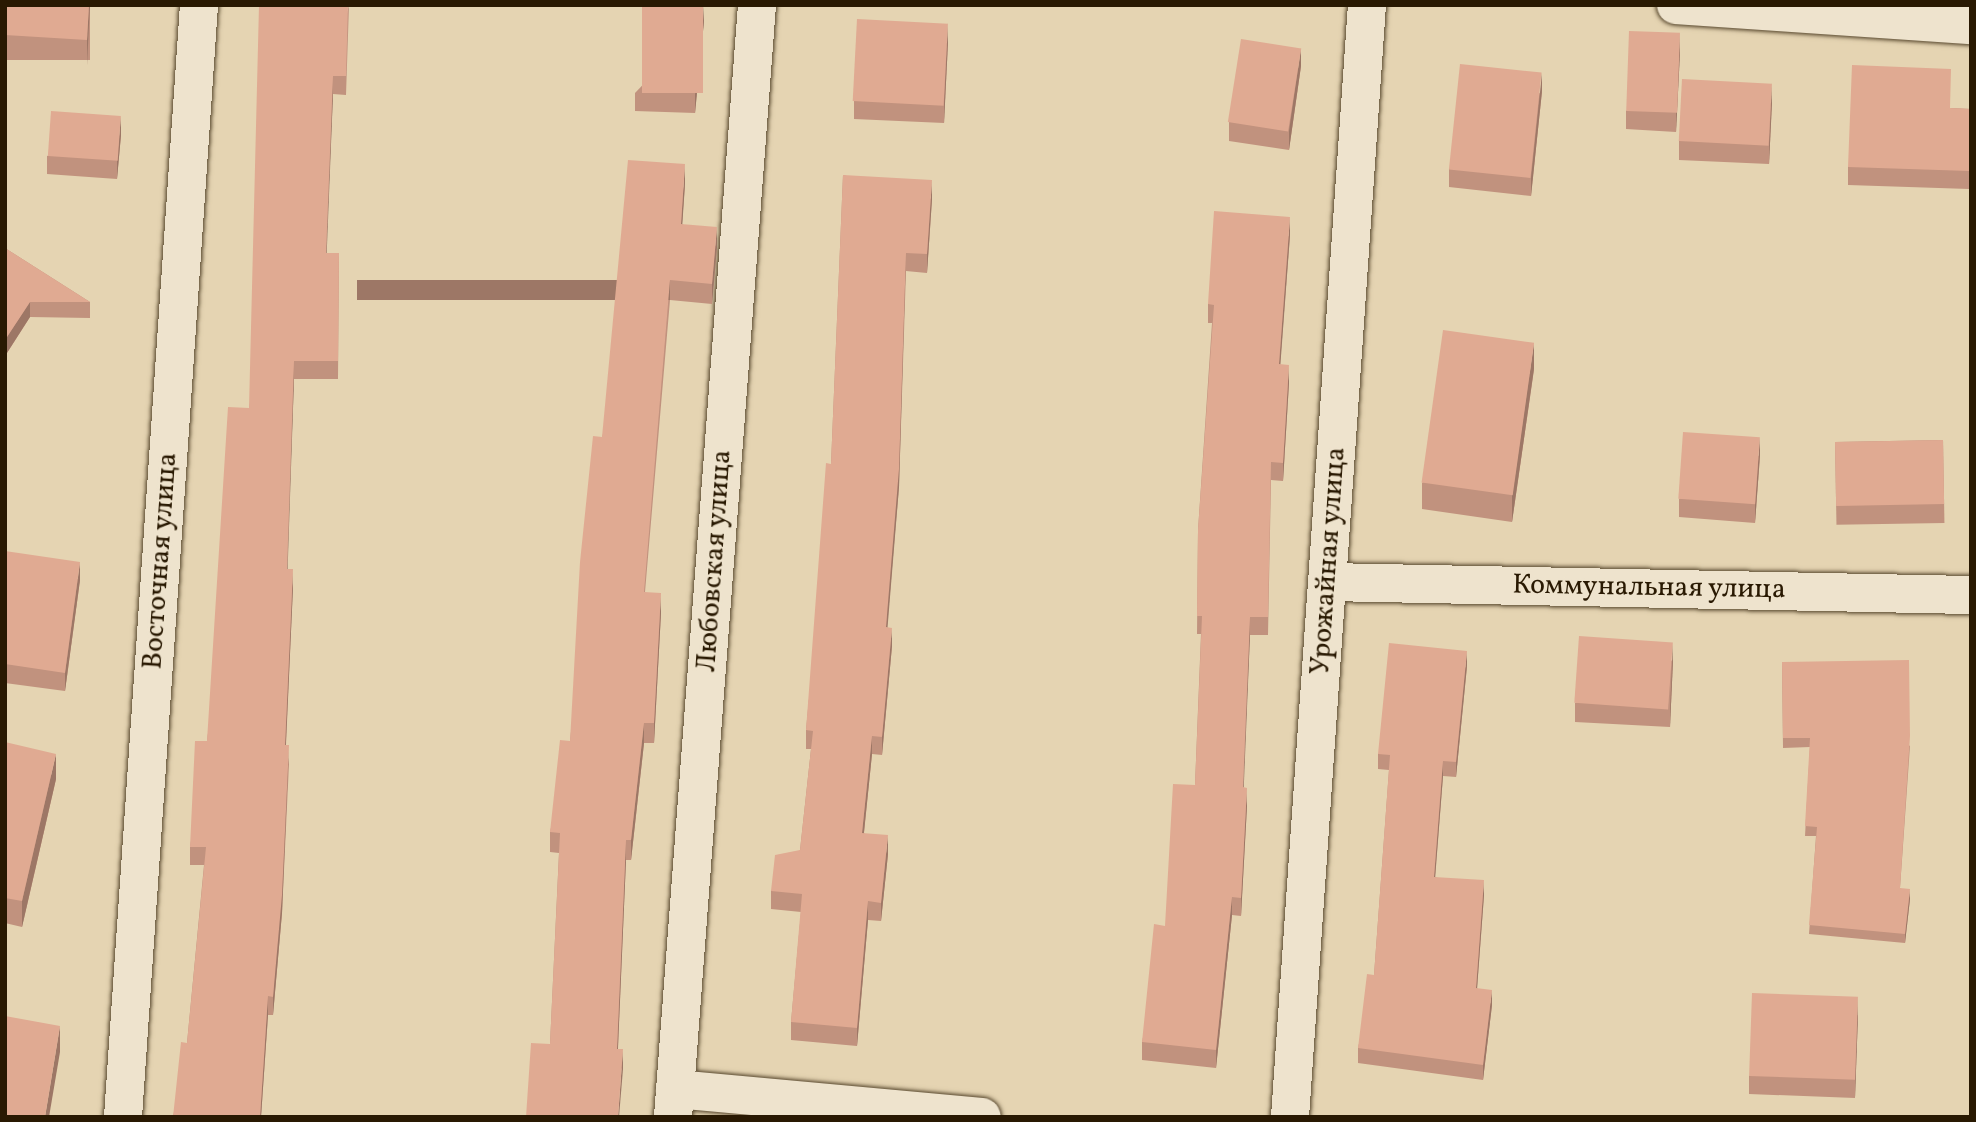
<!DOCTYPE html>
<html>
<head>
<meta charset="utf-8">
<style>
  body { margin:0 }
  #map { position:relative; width:1976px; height:1122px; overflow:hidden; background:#e5d4b2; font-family:Vollkorn,serif }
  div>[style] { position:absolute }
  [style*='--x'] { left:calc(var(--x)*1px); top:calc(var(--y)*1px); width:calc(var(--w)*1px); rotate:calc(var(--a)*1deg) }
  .roads { filter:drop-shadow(0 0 2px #58482e) drop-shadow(0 0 2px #58482e) }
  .minor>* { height:38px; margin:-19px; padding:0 19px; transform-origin:19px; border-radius:19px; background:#eee3cd }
  .wall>* { inset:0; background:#c1927e; transform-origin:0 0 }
  .shaded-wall>* { inset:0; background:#9d7766; transform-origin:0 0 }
  .building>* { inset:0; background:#e0aa92; transform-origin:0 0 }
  span { translate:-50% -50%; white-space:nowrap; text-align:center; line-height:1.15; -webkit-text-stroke:5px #eee3cd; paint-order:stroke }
  .street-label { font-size:28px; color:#291902 }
  .frame { position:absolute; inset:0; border:7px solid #291902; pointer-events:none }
</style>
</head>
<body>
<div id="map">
  <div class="roads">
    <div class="minor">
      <div style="--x:1676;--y:5;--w:296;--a:3.9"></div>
      <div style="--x:1328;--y:582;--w:643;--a:1.16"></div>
      <div style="--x:675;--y:1089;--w:308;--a:5.2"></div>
      <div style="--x:123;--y:1117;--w:1115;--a:-86.09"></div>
      <div style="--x:673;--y:1117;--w:1115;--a:-85.68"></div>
      <div style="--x:1290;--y:1117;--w:1115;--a:-86.04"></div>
    </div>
  </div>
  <div class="wall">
    <div style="left:5px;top:5px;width:85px;height:55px"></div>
    <div style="clip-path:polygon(349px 5px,346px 95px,333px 94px,326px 253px,339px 253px,338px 379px,294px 379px,287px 569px,293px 587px,286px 745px,289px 764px,282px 913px,273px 1015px,268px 1015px,261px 1117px,173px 1117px,187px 1043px,204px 865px,190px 865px,190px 847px,207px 741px,249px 408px)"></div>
    <div style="clip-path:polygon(704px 21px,695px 113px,635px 111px,635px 93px)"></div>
    <div style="clip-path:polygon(948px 42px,944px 123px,854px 119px,854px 101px)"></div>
    <div style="clip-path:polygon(1680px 52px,1676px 132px,1626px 129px,1626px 111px)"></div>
    <div style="clip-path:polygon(1301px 66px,1289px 150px,1229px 141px,1229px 122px)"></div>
    <div style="clip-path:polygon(1542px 91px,1531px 196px,1449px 187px,1449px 169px)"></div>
    <div style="clip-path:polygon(1772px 102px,1769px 164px,1679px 160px,1679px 141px)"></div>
    <div style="clip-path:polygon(1951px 108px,1971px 109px,1969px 189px,1848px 185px,1848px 167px)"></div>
    <div style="clip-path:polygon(121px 135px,117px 179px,47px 174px,47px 156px)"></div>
    <div style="clip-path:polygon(843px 175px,932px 199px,927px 273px,906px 271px,899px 487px,887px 627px,892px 646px,882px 755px,872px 754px,864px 833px,888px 854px,881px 921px,868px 920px,857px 1046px,791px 1040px,791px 1022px,801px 912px,771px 909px,771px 891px,800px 850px,811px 749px,806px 749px,806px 730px,831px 464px)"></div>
    <div style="clip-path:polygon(685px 184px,682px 224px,717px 247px,712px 304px,670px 300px,645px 592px,661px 613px,654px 743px,644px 743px,631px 860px,626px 860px,618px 1049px,623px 1069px,550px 1044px,559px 853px,550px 852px,550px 832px,570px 741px,602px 437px)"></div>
    <div style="clip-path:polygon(1290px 235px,1280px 365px,1289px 383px,1283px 481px,1271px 480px,1268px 635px,1250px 635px,1243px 787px,1247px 806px,1241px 916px,1232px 915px,1216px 1068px,1142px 1060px,1142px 1042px,1195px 785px,1201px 634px,1197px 634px,1198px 530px,1212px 323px,1208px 323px,1208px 304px)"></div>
    <div style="clip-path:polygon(5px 248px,90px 302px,90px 318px,30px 317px,5px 356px)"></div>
    <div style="clip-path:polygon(1534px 369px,1512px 522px,1422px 509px,1422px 483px)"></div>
    <div style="left:1943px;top:440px;width:83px;height:108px;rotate:89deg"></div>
    <div style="clip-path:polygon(1760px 455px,1755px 523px,1679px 517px,1679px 499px)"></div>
    <div style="clip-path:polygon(5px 551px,80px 580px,65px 691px,5px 683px)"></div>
    <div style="clip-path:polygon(1673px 660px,1670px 727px,1575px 722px,1575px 703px)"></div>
    <div style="clip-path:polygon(1782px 662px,1910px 746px,1900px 888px,1910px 899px,1905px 943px,1809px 934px,1816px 836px,1805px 836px,1810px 747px,1783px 748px)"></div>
    <div style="clip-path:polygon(1467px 666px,1456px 777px,1443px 776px,1435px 877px,1484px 895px,1477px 988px,1492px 1005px,1483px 1080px,1358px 1063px,1358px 1048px,1374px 975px,1389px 770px,1378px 769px,1378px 754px)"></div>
    <div style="clip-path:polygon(5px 742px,56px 779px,22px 927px,5px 923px)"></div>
    <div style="clip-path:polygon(1858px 1015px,1855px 1098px,1749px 1094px,1749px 1076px)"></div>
  </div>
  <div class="shaded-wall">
    <div style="clip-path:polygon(89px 5px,90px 5px,87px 65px,87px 40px)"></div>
    <div style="clip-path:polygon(703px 5px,704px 21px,695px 113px,695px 95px)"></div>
    <div style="clip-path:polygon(948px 23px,948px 42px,944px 123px,944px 104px)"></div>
    <div style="clip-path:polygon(1680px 33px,1680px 52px,1676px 132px,1676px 113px)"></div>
    <div style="clip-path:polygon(1301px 48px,1301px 66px,1289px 150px,1289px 131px)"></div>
    <div style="clip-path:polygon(1542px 73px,1542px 91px,1531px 196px,1531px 178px)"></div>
    <div style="clip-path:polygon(333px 76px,333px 94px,326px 271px,326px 253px)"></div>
    <div style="clip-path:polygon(1772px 83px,1772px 102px,1769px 164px,1769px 146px)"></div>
    <div style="clip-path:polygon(121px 116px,121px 135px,117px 179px,117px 161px)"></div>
    <div style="clip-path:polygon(685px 164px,685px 184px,681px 244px,681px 224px)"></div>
    <div style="clip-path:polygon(932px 180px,932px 199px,927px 273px,927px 254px)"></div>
    <div style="clip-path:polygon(1290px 217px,1290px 235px,1279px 383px,1279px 364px)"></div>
    <div style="clip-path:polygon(717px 227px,717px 247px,712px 304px,712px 284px)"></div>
    <div style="clip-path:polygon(906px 253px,899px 487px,886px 646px,886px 627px)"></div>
    <div style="left:670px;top:280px;width:20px;height:313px;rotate:90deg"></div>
    <div style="clip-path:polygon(30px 302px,30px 317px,5px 356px,5px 340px)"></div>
    <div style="clip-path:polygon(1534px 343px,1534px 369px,1512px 522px,1512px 496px)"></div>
    <div style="clip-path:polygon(294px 361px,294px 379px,287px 587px,287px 569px)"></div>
    <div style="clip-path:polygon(1289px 365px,1289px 383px,1283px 481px,1283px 463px)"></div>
    <div style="clip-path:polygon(1760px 437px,1760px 455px,1755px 523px,1755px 504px)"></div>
    <div style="clip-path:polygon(80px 562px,80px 580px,65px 691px,65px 673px)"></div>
    <div style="clip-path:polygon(293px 569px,293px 587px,285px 763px,285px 745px)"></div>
    <div style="clip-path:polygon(661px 593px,661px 613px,654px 743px,654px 723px)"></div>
    <div style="clip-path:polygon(1250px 617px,1250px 635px,1243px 806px,1243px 787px)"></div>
    <div style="clip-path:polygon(892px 628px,892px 646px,882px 755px,882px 737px)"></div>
    <div style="clip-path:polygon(1673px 642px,1673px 660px,1670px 727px,1670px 709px)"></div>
    <div style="clip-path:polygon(1467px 651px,1467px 666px,1456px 777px,1456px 762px)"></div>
    <div style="clip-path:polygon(644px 723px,644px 743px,631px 860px,631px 840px)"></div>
    <div style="clip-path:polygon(872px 736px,872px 754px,862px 851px,862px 833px)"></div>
    <div style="clip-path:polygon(289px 745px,282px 913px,273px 1015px,273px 997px)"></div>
    <div style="clip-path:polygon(56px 754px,56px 779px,22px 927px,22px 901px)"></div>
    <div style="clip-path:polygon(1443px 761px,1443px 776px,1434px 892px,1434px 877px)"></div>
    <div style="clip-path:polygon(1247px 788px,1247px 806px,1241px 916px,1241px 898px)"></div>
    <div style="clip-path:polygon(888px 835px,888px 854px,881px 921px,881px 903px)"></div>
    <div style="clip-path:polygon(626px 840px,626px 860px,617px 1069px,617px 1049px)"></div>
    <div style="clip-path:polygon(1484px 880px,1484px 895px,1476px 1003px,1476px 988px)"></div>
    <div style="clip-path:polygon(1910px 889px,1910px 899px,1905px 943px,1905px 934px)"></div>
    <div style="clip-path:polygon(1232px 897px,1232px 915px,1216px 1068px,1216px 1050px)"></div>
    <div style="clip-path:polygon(868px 901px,868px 920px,857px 1046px,857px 1028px)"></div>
    <div style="clip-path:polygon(1492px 990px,1492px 1005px,1483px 1080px,1483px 1065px)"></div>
    <div style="clip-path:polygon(268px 996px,268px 1015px,261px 1117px,260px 1117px)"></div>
    <div style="clip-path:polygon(1858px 997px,1858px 1015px,1855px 1098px,1855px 1079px)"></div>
    <div style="clip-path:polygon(60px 1026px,60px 1052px,49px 1117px,45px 1117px)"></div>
    <div style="clip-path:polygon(623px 1049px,623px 1069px,619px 1117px,618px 1117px)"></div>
  </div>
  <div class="building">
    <div style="clip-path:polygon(5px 5px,89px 5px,87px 40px,5px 35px)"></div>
    <div style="clip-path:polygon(259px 5px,348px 5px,346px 76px,333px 76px,326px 253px,339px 253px,338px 361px,294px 361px,287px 569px,293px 569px,285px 745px,289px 745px,282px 895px,273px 997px,268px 996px,260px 1117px,173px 1117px,181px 1042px,187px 1043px,206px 847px,190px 847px,195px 741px,207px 741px,228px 407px,249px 408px)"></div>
    <div style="left:642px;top:5px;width:61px;height:88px"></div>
    <div style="left:857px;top:19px;width:91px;height:82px;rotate:3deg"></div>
    <div style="left:1629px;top:31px;width:51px;height:80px;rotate:2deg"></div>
    <div style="left:1241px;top:39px;width:61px;height:84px;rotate:9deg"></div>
    <div style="left:1460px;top:64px;width:82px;height:106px;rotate:6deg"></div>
    <div style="clip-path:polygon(1852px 65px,1951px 69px,1950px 108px,1971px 109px,1969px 171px,1848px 167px)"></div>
    <div style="left:1682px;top:79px;width:90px;height:62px;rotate:3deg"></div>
    <div style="left:51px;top:111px;width:70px;height:45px;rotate:4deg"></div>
    <div style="clip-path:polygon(628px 160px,685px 164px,681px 224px,717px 227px,712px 284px,670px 280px,644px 592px,661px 593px,654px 723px,644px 723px,631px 840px,626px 840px,617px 1049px,623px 1049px,618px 1117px,526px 1117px,531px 1043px,550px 1044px,560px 833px,550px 832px,560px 740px,570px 741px,580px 562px,593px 436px,602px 437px)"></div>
    <div style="clip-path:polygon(843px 175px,932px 180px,927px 254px,906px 253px,899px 469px,886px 627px,892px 628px,882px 737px,872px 736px,862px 833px,888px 835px,881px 903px,868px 901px,857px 1028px,791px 1022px,802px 894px,771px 891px,775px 855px,800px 850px,813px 731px,806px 730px,826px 463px,831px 464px)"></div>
    <div style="clip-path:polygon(1214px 211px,1290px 217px,1279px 364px,1289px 365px,1283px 463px,1271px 462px,1268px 617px,1250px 617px,1243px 787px,1247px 788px,1241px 898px,1232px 897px,1216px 1050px,1142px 1042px,1154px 924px,1165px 926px,1173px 784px,1195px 785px,1202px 616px,1197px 616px,1198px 530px,1214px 305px,1208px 304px)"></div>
    <div style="clip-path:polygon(5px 248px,90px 302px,30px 302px,5px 340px)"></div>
    <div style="left:1443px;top:330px;width:92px;height:154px;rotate:8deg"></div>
    <div style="left:1683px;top:432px;width:77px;height:67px;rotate:4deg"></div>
    <div style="left:1943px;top:440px;width:64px;height:108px;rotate:89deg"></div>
    <div style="clip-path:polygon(5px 551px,80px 562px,65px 673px,5px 664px)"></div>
    <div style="left:1579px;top:636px;width:94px;height:67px;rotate:4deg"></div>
    <div style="clip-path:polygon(1389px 643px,1467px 651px,1456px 762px,1443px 761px,1434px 877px,1484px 880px,1476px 988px,1492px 990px,1483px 1065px,1358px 1048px,1367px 974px,1374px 975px,1390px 755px,1378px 754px)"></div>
    <div style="clip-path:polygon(1909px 660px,1910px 736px,1900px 888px,1910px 889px,1905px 934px,1809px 925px,1817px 827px,1805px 826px,1810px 738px,1783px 738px,1782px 662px)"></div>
    <div style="clip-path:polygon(5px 742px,56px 754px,22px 901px,5px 898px)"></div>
    <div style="left:1752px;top:993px;width:106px;height:83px;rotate:2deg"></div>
    <div style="clip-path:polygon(5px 1016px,60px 1026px,45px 1117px,5px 1117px)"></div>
  </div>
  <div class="street-label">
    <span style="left:161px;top:561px;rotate:-86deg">Восточная улица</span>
    <span style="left:715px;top:561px;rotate:-86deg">Любовская улица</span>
    <span style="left:1329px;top:561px;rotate:-86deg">Урожайная улица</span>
    <span style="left:1649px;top:588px;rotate:1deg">Коммунальная улица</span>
  </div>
  <div class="frame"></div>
</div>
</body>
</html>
